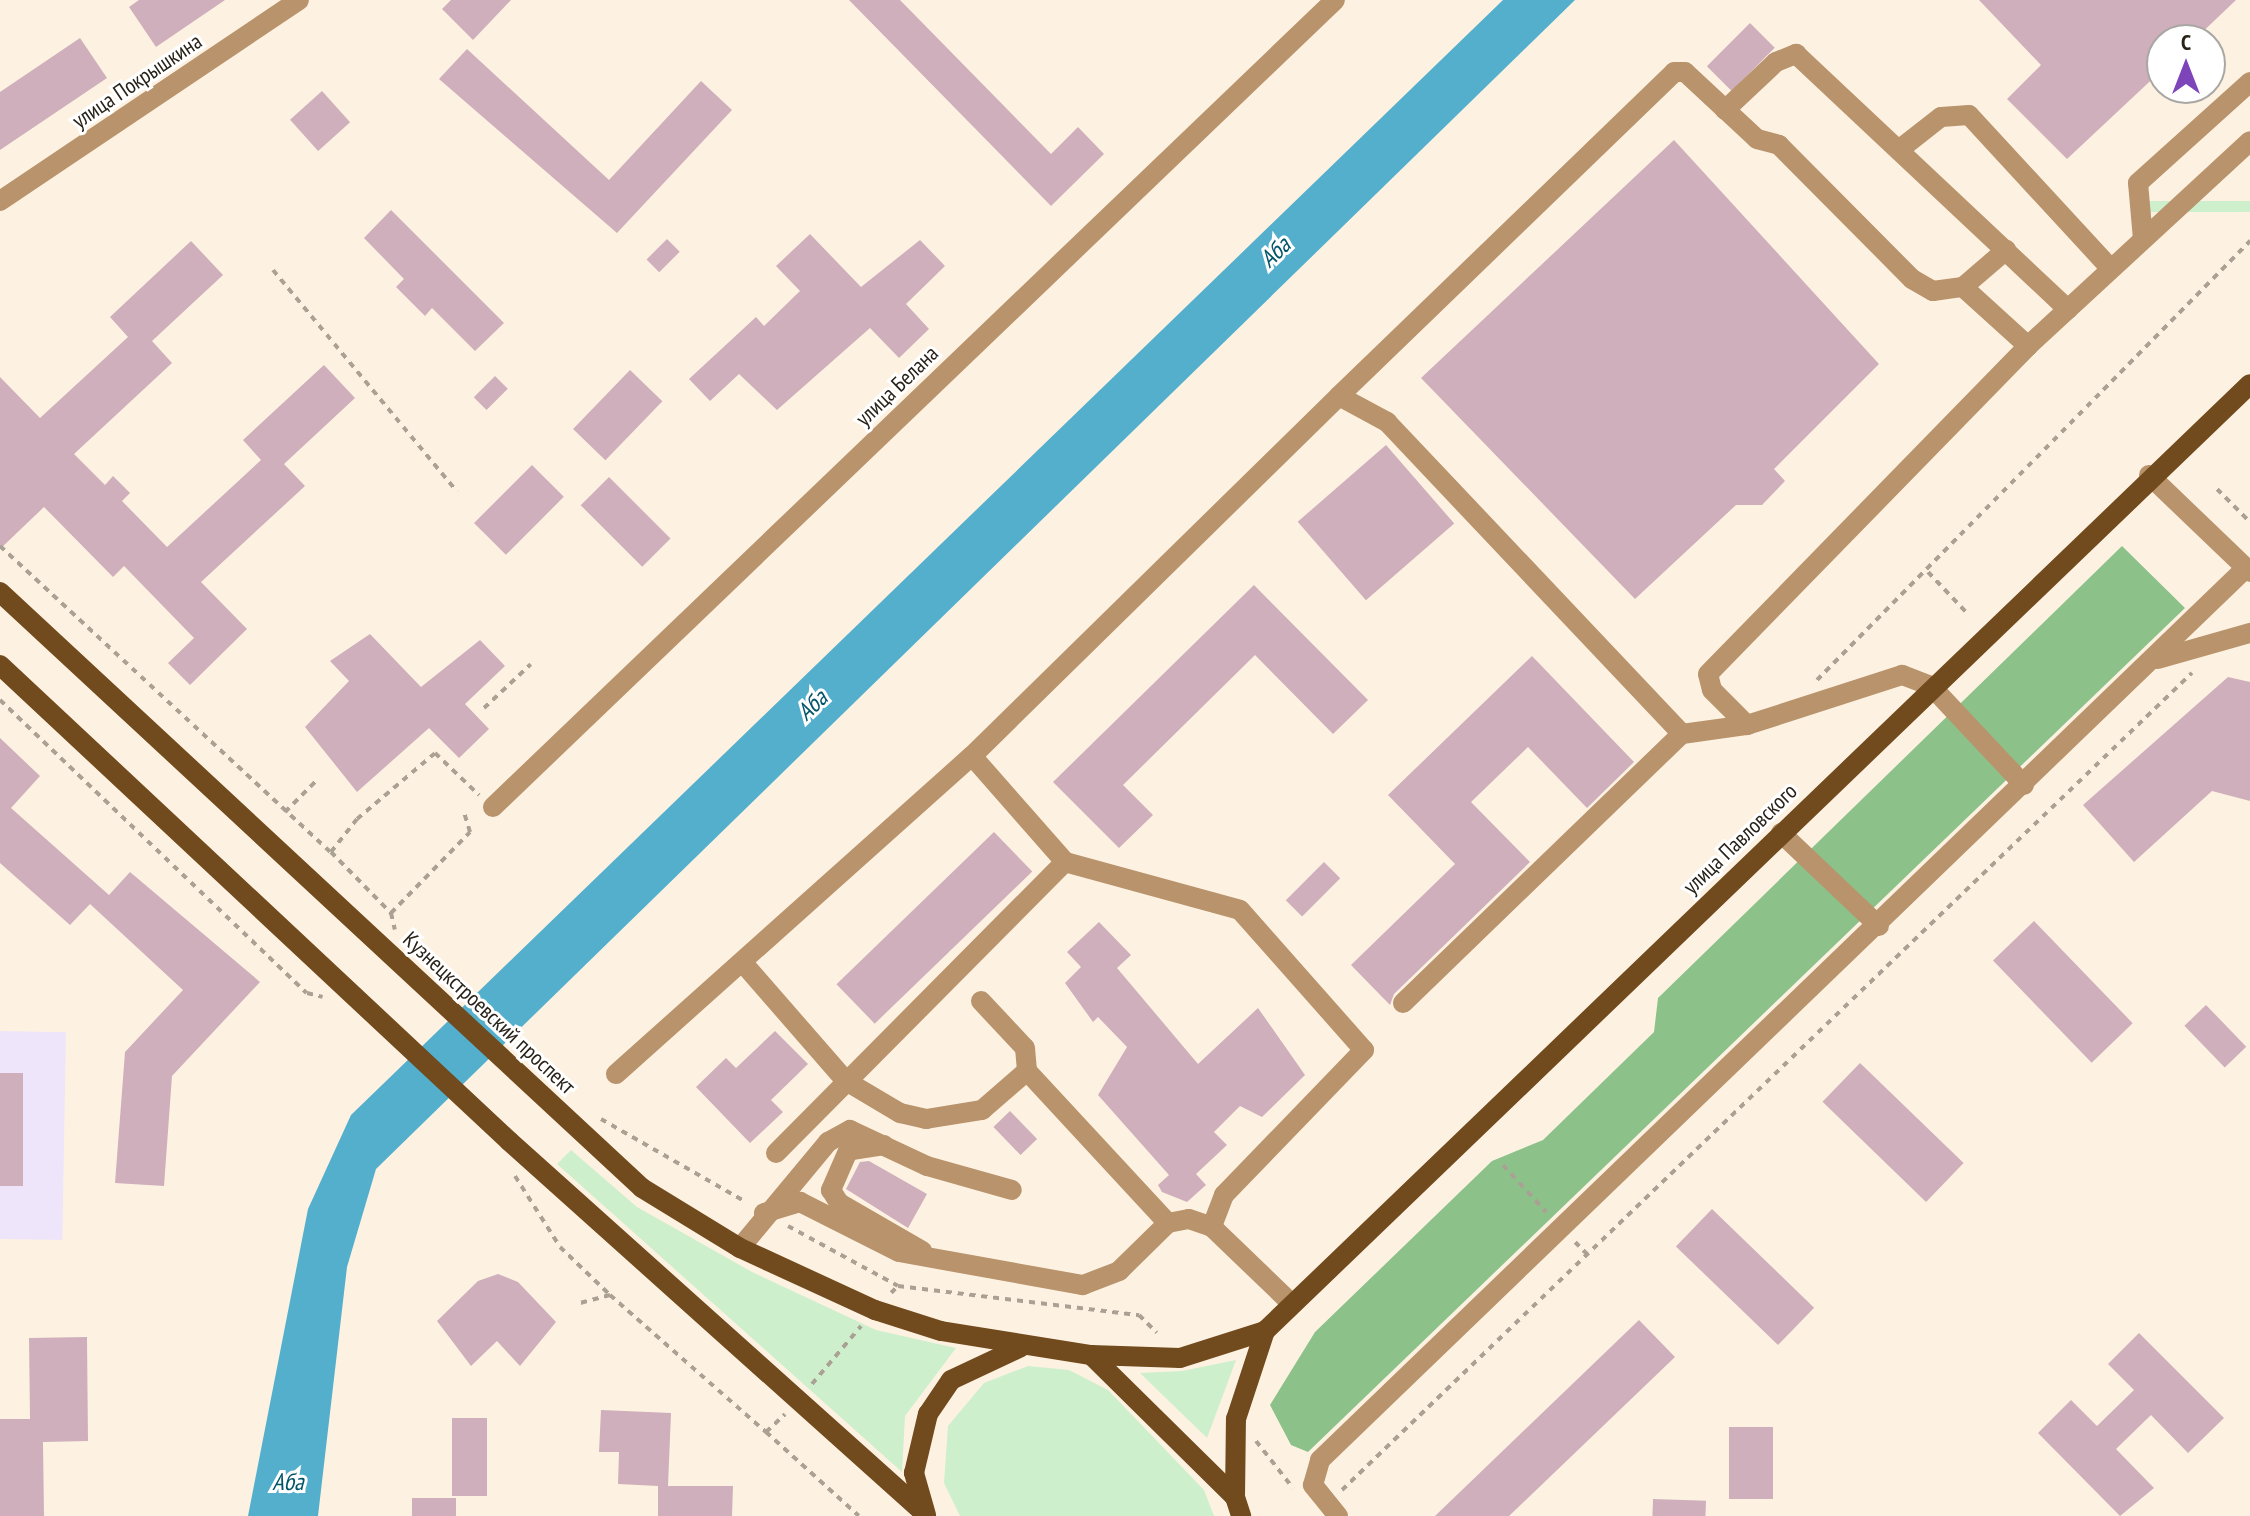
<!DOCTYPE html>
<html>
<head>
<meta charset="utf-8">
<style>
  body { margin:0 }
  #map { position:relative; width:2250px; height:1516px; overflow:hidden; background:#fdf2e2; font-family:"PT Sans Narrow",sans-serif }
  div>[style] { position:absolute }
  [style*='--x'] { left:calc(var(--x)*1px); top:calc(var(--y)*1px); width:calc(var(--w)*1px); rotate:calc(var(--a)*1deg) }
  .education>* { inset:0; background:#eee5fa; transform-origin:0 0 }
  .green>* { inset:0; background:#cdefcb; transform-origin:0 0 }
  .forest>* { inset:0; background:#8cc28a }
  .water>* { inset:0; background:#54afcd }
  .building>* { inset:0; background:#ceafbb; transform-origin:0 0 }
  .path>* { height:4px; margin-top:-2px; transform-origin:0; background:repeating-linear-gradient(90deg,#aaa194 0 6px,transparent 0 12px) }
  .minor>* { height:20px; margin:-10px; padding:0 10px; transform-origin:10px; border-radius:10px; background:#b9936c }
  .major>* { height:20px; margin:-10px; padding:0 10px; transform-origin:10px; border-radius:10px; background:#714a1d }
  span { translate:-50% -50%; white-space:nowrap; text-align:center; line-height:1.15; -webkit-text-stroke:6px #fff; paint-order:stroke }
  .street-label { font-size:22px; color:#282218 }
  .water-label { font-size:24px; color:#005468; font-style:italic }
  .north { position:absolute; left:2146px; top:24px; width:80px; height:80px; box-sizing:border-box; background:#fff; border:2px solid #a9a7a3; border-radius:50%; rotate:0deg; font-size:22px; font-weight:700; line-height:32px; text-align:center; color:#282218 }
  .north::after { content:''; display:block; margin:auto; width:28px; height:36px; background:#7e44ba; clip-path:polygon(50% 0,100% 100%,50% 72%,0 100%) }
</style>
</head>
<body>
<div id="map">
  <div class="education">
    <div style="left:0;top:1031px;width:66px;height:208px;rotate:1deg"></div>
  </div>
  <div class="green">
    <div style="left:2250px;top:201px;width:11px;height:114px;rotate:90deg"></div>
    <div style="clip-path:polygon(571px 1150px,637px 1207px,752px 1272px,876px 1330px,956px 1348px,905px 1416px,902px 1472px,557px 1164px)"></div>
    <div style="clip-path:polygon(1236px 1360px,1207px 1438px,1140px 1373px,1182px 1371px)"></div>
    <div style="clip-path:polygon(1028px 1366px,1069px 1370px,1108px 1390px,1204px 1490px,1214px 1516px,960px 1516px,944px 1483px,948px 1426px,984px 1383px)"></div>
  </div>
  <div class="forest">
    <div style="clip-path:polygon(2122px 546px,2185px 608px,1308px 1452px,1291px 1445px,1270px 1405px,1315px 1332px,1492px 1161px,1543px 1140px,1654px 1032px,1658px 998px)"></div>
  </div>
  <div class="water">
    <div style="clip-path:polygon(1503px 0,1575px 0,376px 1169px,347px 1267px,318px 1516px,248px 1516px,308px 1209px,351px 1115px)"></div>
  </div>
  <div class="building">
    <div style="clip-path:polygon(139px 0,225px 0,156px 47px,129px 7px)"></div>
    <div style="clip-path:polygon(451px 0,511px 0,473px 40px,442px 9px)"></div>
    <div style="clip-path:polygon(849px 0,900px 0,1051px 154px,1078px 127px,1104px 154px,1051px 206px)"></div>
    <div style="clip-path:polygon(1979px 0,2236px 0,2194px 40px,2162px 40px,2162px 70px,2067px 159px,2007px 99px,2041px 65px)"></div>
    <div style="left:1750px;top:23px;width:35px;height:61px;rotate:45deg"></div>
    <div style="clip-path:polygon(80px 38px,107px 78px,0 150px,0 92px)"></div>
    <div style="clip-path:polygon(467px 49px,609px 180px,701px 81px,732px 110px,617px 233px,439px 79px)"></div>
    <div style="left:322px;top:91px;width:42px;height:43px;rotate:48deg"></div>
    <div style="clip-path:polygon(1674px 140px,1879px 364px,1774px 469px,1785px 481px,1762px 505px,1736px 505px,1635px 599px,1421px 378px)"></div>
    <div style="clip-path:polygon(391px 210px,504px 323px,475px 351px,432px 308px,425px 316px,396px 287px,404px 279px,364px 238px)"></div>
    <div style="clip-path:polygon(810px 234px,861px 287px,920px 240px,945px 266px,906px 304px,929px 329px,899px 358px,870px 328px,777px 410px,739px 374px,710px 401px,689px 379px,756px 317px,764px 326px,800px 291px,776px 266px)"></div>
    <div style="left:667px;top:239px;width:18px;height:29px;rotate:45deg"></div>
    <div style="clip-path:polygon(191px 241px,223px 275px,152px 341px,172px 363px,74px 454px,105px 485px,113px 476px,130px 493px,122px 501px,167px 547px,261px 460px,243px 440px,324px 365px,355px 398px,284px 464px,305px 486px,201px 582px,247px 629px,190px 685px,168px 663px,194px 638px,124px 566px,113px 577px,44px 507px,0 549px,0 377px,40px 418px,128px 337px,110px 317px)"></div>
    <div style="left:630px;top:370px;width:45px;height:82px;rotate:44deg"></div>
    <div style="left:495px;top:376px;width:18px;height:30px;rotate:45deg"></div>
    <div style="left:1386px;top:445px;width:104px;height:117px;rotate:49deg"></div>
    <div style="left:532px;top:465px;width:45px;height:82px;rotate:45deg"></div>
    <div style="left:609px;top:477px;width:87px;height:40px;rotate:45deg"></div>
    <div style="clip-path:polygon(1254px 585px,1368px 700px,1333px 734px,1255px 655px,1123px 785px,1153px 815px,1119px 848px,1053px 782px)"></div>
    <div style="clip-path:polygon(370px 634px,421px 687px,480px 640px,505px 666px,465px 704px,489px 729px,459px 758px,429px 728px,357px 792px,305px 727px,349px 681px,330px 661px)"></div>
    <div style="clip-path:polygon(1532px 656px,1634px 762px,1587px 808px,1528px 747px,1471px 802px,1530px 862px,1394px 994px,1390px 1005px,1351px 965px,1455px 864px,1388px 795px)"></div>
    <div style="clip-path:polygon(2228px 677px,2250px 682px,2250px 801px,2212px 791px,2134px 862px,2083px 805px)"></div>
    <div style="clip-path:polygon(0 738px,40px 776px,11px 808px,109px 895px,130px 872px,260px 982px,172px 1076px,164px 1186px,115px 1183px,125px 1052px,183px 990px,90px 904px,70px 925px,0 863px)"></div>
    <div style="left:994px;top:832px;width:55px;height:219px;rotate:46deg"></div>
    <div style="left:1324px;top:862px;width:23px;height:54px;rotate:45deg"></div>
    <div style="left:2034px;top:921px;width:142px;height:57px;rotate:46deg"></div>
    <div style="clip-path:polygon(1099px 922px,1131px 955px,1117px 968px,1198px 1064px,1258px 1008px,1305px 1075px,1262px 1117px,1240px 1106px,1214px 1132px,1227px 1145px,1196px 1174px,1206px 1185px,1187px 1202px,1162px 1192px,1158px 1185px,1169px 1175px,1098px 1095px,1127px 1047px,1098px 1017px,1093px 1022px,1065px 983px,1081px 967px,1067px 952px)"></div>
    <div style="left:2206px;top:1005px;width:58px;height:30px;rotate:46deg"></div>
    <div style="clip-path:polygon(775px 1031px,808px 1064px,771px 1100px,783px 1112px,750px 1143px,696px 1087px,726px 1058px,736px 1068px)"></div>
    <div style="left:1860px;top:1063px;width:144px;height:54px;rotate:44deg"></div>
    <div style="left:0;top:1073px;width:23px;height:113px"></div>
    <div style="left:1010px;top:1111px;width:39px;height:23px;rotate:46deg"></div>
    <div style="clip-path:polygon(869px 1161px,927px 1194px,908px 1228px,846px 1189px,860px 1162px)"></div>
    <div style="left:1712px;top:1209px;width:142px;height:52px;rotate:44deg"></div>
    <div style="clip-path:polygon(498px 1274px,518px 1282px,556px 1322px,520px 1366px,497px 1341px,471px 1366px,437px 1321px,478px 1281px)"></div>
    <div style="clip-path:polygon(1639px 1320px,1675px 1357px,1509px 1516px,1435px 1516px)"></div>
    <div style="clip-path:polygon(2139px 1333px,2224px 1418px,2188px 1453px,2151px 1415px,2116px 1449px,2154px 1488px,2120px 1516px,2038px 1433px,2071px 1400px,2097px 1426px,2134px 1390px,2108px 1364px)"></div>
    <div style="clip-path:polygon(87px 1337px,88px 1441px,43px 1442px,44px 1516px,0 1516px,0 1419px,30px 1419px,29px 1338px)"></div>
    <div style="clip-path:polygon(601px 1410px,671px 1413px,668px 1486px,733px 1486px,732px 1516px,658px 1516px,658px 1486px,618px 1484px,619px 1452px,599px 1452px)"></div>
    <div style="left:452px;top:1418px;width:35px;height:78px"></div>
    <div style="left:1773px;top:1427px;width:72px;height:44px;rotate:90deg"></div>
    <div style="left:412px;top:1498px;width:44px;height:18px"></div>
    <div style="left:1653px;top:1499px;width:53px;height:17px;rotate:2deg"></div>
  </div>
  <div class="path">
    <div style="--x:273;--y:270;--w:288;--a:50.3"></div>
    <div style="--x:2217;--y:489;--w:47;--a:45"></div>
    <div style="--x:0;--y:546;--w:451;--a:42.8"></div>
    <div style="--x:331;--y:852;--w:86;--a:45.5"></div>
    <div style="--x:391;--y:913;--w:17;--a:77"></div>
    <div style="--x:1928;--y:572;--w:57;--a:46.4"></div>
    <div style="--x:1817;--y:680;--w:617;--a:-45.39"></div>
    <div style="--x:0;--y:700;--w:424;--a:43.7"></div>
    <div style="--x:307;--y:993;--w:16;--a:14"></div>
    <div style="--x:484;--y:708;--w:64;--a:-43.1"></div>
    <div style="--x:285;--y:812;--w:44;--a:-45"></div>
    <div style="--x:331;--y:852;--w:42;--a:-51.8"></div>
    <div style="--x:357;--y:819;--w:102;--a:-40.2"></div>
    <div style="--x:435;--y:753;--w:61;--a:43.7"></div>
    <div style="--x:391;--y:913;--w:113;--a:-45.7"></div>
    <div style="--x:470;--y:832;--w:21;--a:-107"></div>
    <div style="--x:601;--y:1119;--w:167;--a:29.8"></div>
    <div style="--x:1503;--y:1165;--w:64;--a:47.5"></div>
    <div style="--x:515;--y:1176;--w:84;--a:57.6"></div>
    <div style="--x:560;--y:1247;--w:69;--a:43.8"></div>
    <div style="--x:610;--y:1295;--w:34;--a:165"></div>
    <div style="--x:788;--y:1226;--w:125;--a:28.6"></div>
    <div style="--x:1575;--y:1242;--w:18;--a:45"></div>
    <div style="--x:891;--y:1293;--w:10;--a:-45"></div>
    <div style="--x:898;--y:1286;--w:243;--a:6.9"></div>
    <div style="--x:1139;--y:1315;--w:25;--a:45"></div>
    <div style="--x:610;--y:1295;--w:208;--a:41.3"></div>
    <div style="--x:766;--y:1432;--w:26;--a:-43"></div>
    <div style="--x:812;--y:1384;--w:76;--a:-49.8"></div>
    <div style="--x:766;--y:1432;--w:125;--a:42.1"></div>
    <div style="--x:1256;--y:1441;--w:60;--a:51.8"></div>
    <div style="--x:1342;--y:1490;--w:1179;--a:-43.87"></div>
  </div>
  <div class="minor">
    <div style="--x:1725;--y:110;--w:70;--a:-43.3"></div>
    <div style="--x:1776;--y:62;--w:22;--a:-22"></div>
    <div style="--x:1796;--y:54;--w:373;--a:43.2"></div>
    <div style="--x:1900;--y:149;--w:52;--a:-38"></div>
    <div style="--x:1941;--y:117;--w:28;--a:-4"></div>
    <div style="--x:1969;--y:115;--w:209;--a:47.3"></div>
    <div style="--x:0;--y:201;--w:360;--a:-33.9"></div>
    <div style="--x:2143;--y:239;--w:56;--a:-95.1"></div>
    <div style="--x:2138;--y:183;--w:151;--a:-42"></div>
    <div style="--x:1963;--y:287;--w:88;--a:42.2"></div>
    <div style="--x:1339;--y:396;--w:466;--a:-44"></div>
    <div style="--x:1674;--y:72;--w:11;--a:0"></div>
    <div style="--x:1685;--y:72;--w:98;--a:42.9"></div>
    <div style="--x:1757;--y:139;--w:23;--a:15"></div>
    <div style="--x:1779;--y:145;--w:189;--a:45.2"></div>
    <div style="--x:1912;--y:279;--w:24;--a:30"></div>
    <div style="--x:1933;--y:291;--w:30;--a:-8"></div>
    <div style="--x:1963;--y:287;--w:57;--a:-40.7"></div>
    <div style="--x:2149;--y:475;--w:140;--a:43.8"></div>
    <div style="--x:2158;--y:659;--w:96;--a:-15.8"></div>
    <div style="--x:972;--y:756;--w:141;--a:48.7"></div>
    <div style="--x:1065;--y:862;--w:181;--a:15.3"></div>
    <div style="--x:1240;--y:910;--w:187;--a:48.5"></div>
    <div style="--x:1364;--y:1050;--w:202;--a:134"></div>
    <div style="--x:1224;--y:1195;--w:34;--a:111"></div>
    <div style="--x:2024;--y:785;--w:136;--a:-133.2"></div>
    <div style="--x:1931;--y:686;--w:31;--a:-159"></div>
    <div style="--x:1902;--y:675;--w:163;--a:162.1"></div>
    <div style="--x:1747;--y:725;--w:49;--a:-135"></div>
    <div style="--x:1712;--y:690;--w:16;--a:-104"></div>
    <div style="--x:1708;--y:674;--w:458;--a:-45.7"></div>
    <div style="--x:2028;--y:346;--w:302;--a:-42.7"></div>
    <div style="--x:493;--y:807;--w:1166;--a:-43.78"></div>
    <div style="--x:1781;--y:833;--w:135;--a:43.5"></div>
    <div style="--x:743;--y:963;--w:157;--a:48.9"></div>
    <div style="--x:846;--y:1081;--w:63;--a:30.7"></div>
    <div style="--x:900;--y:1113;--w:27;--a:13"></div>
    <div style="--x:926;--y:1119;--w:57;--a:-9.1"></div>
    <div style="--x:982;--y:1110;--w:60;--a:-40.9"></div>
    <div style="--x:1027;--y:1071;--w:207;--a:47.2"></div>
    <div style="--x:1168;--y:1223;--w:21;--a:-11"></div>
    <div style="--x:1189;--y:1219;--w:24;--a:19"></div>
    <div style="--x:1212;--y:1227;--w:111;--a:43.9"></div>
    <div style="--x:981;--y:1001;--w:64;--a:46.9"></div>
    <div style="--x:1025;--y:1048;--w:23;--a:85"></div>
    <div style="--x:1403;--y:1003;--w:388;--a:-44"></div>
    <div style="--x:1682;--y:734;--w:66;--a:-7.9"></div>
    <div style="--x:616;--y:1074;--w:477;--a:-41.8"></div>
    <div style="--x:972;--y:756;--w:514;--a:-44.45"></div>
    <div style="--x:1339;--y:396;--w:55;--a:28.4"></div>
    <div style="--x:1387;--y:422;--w:429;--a:46.6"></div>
    <div style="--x:884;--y:1145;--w:36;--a:171"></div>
    <div style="--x:848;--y:1151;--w:43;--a:113.6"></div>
    <div style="--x:831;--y:1190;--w:15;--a:58"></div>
    <div style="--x:839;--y:1203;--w:96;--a:30"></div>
    <div style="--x:776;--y:1153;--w:410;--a:-45.2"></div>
    <div style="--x:764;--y:1213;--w:38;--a:-17"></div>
    <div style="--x:800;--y:1202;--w:111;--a:26.8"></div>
    <div style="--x:899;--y:1252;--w:187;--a:10.2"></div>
    <div style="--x:1083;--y:1285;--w:39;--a:-21"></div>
    <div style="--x:1119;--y:1271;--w:69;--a:-44.4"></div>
    <div style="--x:740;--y:1248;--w:138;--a:-50.3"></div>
    <div style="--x:828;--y:1142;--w:25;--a:-29"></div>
    <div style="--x:850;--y:1130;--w:85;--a:25.1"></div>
    <div style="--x:927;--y:1166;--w:88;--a:15.8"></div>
    <div style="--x:1338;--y:1516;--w:40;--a:-129"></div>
    <div style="--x:1313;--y:1485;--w:26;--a:-74"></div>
    <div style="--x:1320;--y:1460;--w:1286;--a:-43.93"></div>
  </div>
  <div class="major">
    <div style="--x:0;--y:592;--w:876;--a:42.87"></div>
    <div style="--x:642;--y:1188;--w:115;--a:31.5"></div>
    <div style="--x:740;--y:1248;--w:149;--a:24.7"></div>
    <div style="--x:875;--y:1310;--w:69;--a:17.7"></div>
    <div style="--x:941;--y:1331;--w:152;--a:9.1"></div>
    <div style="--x:1091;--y:1355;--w:202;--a:44.6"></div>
    <div style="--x:1235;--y:1497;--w:20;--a:72"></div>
    <div style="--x:0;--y:665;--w:697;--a:43.08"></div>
    <div style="--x:509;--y:1141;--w:556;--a:41.86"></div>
    <div style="--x:1091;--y:1355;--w:89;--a:1.9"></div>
    <div style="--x:1180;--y:1358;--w:89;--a:-17.6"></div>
    <div style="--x:1265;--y:1331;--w:1366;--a:-43.87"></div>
    <div style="--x:1235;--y:1497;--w:78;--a:-89.3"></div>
    <div style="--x:1236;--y:1419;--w:93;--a:-71.8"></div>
    <div style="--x:926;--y:1515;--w:44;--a:-105.9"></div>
    <div style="--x:914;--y:1473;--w:61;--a:-76.7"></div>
    <div style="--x:928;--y:1414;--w:41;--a:-55.9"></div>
    <div style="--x:951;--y:1380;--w:77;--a:-25.2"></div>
  </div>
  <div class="street-label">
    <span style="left:137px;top:81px;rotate:-34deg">улица Покрышкина</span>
    <span style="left:897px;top:386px;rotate:-44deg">улица Белана</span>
    <span style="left:1740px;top:839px;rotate:-44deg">улица Павловского</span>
    <span style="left:489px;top:1013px;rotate:43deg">Кузнецкстроевский проспект</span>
  </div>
  <div class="water-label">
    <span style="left:1275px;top:252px;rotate:-44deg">Аба</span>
    <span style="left:812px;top:705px;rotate:-44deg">Аба</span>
    <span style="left:288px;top:1482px">Аба</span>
  </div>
  <div class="north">С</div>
</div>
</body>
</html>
